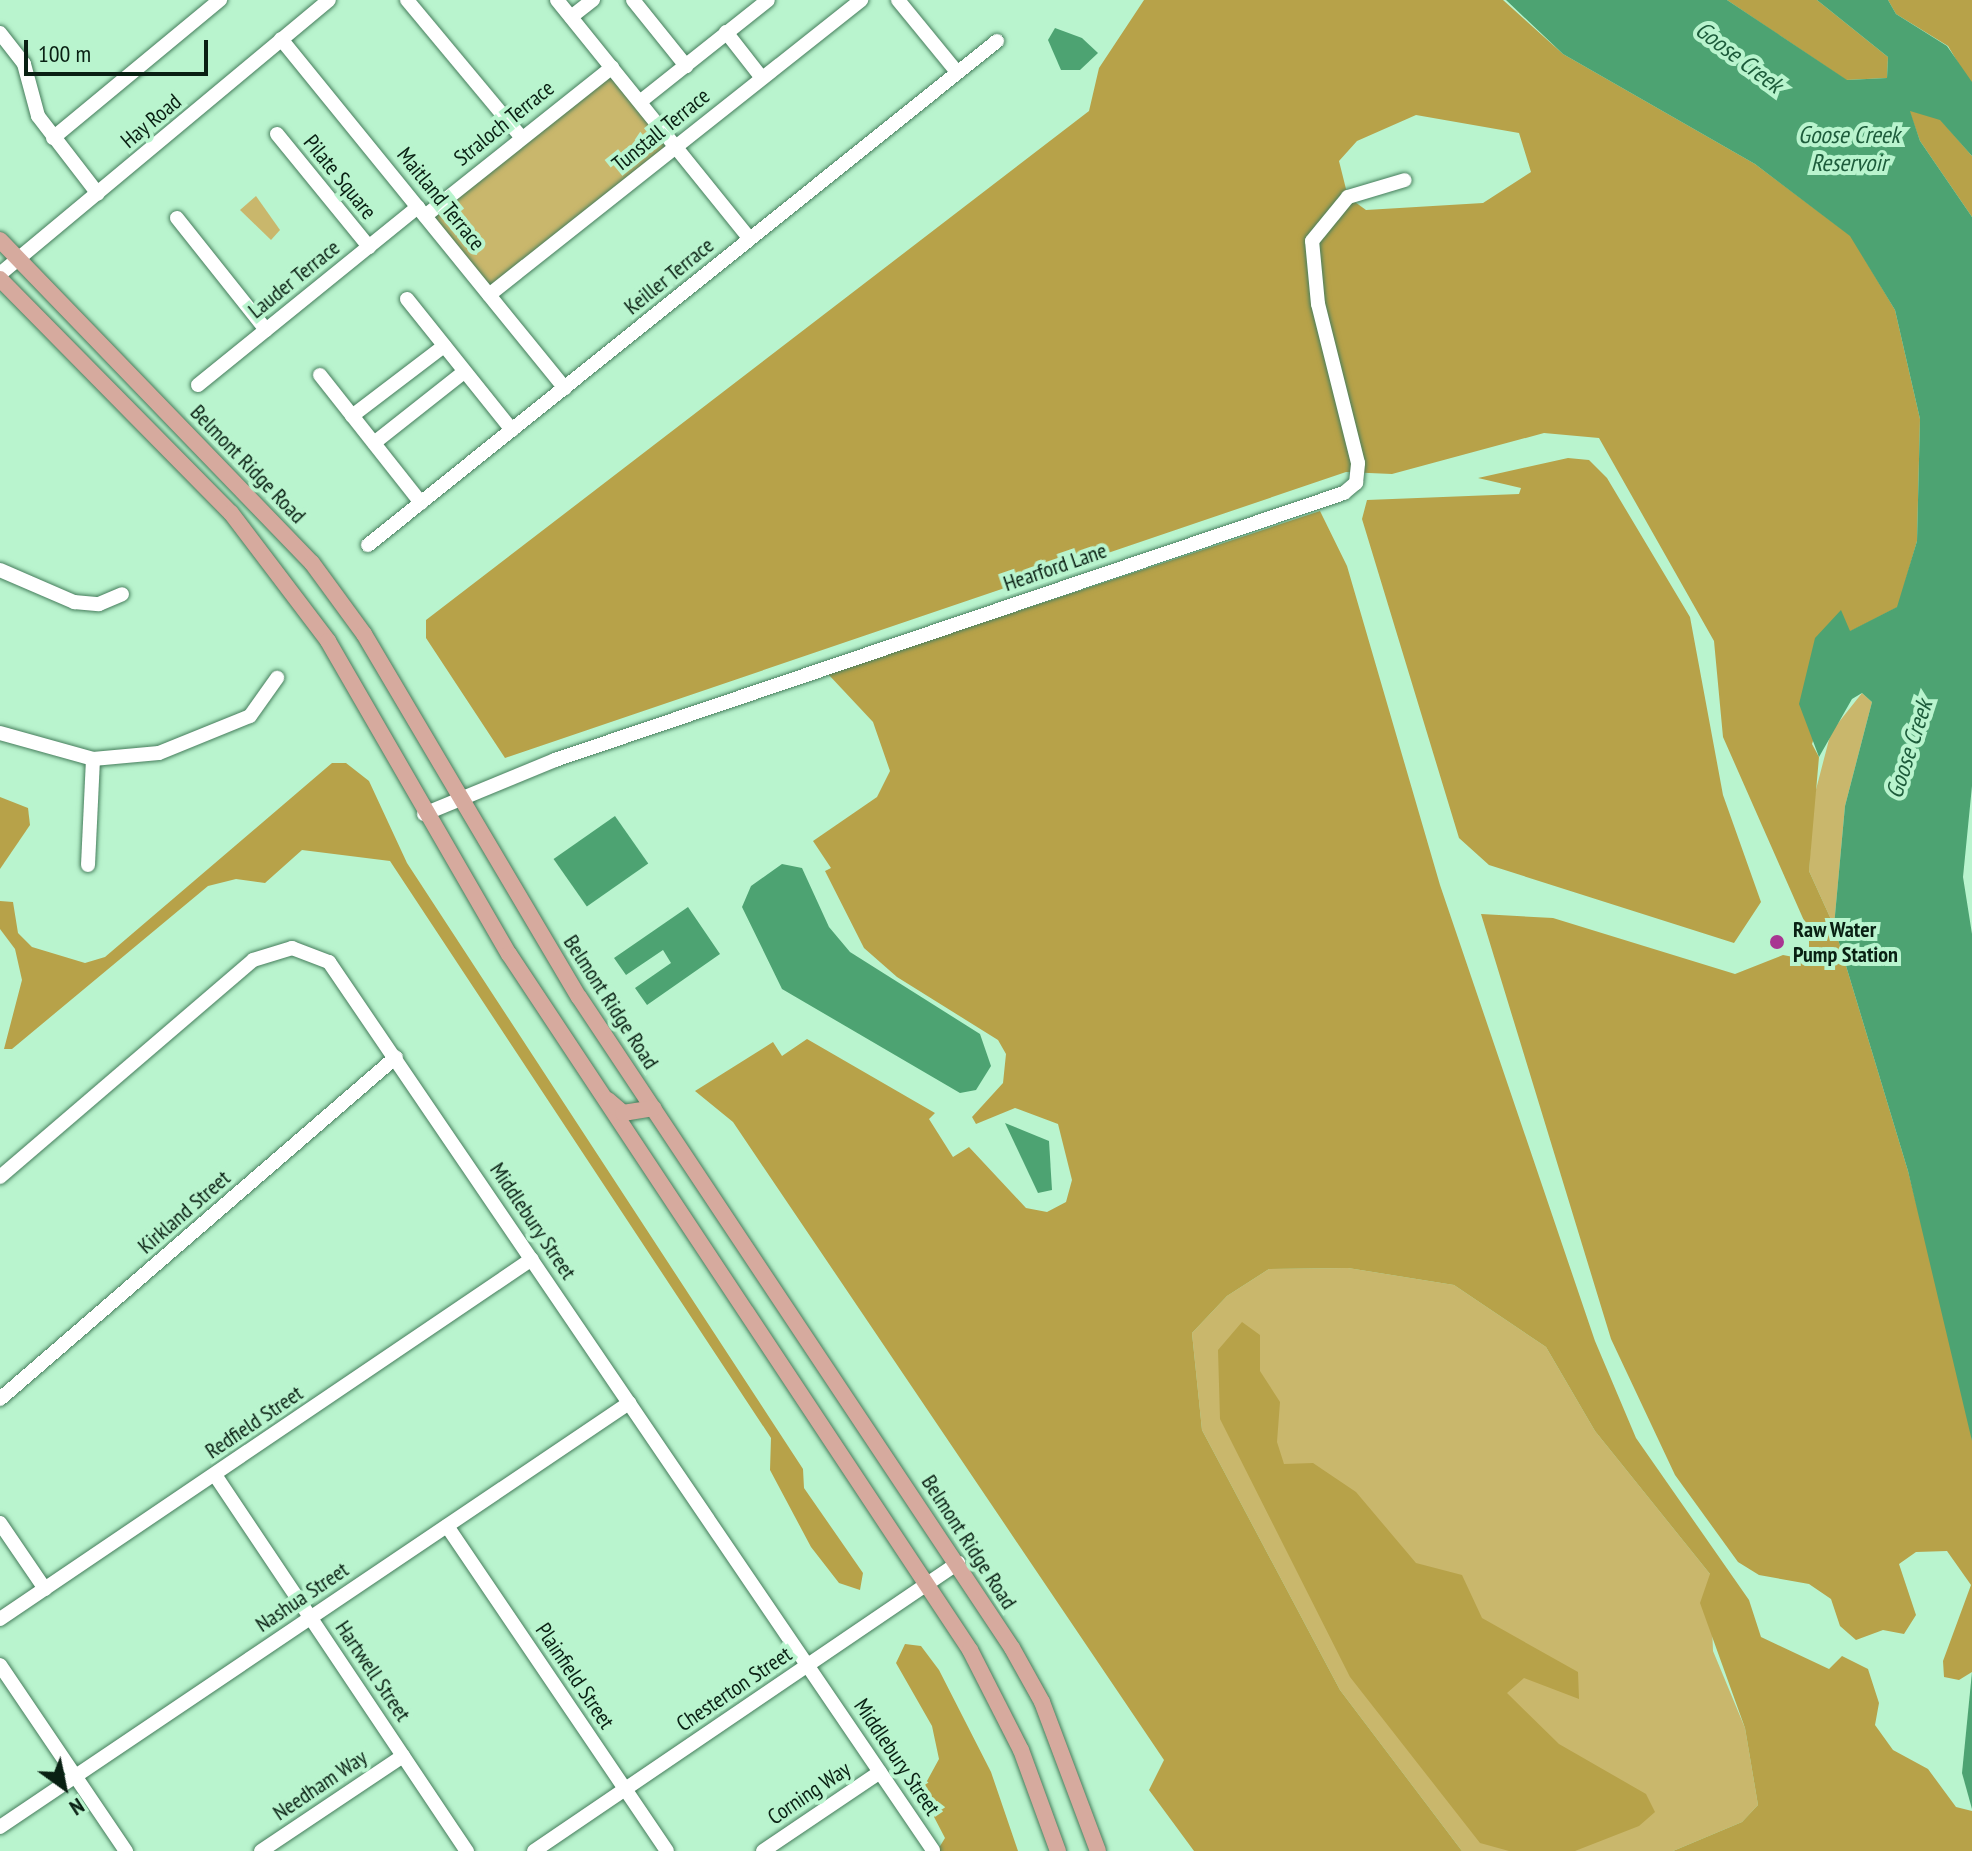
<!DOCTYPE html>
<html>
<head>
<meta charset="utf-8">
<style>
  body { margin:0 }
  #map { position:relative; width:1972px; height:1851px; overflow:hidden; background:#b9f4ce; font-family:"PT Sans Narrow",sans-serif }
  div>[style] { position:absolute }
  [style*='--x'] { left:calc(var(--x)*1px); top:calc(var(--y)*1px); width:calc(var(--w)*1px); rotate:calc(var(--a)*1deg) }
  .green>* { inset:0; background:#c9b76c; transform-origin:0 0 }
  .forest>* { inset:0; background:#b7a249 }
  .water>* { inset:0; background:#4da372; transform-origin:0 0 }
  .roads { filter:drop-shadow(0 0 2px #467d5c) drop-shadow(0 0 2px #467d5c) }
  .minor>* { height:14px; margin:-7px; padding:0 7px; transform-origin:7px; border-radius:7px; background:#fff }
  .major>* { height:16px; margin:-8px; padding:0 8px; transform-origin:8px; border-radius:8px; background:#d6aa9e }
  .dots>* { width:22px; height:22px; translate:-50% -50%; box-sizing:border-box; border:4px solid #b9f4ce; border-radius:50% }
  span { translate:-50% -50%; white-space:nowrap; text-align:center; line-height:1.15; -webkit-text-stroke:8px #b9f4ce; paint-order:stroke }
  .street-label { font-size:22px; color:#092013 }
  .poi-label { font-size:22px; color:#092013; font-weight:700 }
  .left { translate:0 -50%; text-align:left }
  .water-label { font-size:24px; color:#1d5c3b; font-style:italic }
  .north { position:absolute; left:24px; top:1747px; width:80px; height:80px; -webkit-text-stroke:6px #b9f4ce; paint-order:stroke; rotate:147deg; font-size:22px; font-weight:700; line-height:32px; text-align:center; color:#092013 }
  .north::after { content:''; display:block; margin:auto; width:28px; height:36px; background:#092013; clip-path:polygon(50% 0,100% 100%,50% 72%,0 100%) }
  .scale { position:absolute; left:24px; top:40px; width:184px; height:36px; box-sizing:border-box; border:4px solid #092013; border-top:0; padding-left:10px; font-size:24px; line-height:28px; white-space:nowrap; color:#092013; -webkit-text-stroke:6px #b9f4ce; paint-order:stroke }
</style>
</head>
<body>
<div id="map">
  <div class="green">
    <div style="left:612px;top:67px;width:102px;height:239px;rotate:51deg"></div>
    <div style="clip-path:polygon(256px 196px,280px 230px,271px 240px,240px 210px)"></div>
    <div style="clip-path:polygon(1862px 693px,1872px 702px,1845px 806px,1834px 926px,1809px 871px,1813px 801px,1831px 732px)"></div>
    <div style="clip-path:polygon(1348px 1268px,1454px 1285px,1546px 1347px,1595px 1431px,1710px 1574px,1713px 1651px,1745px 1728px,1758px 1805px,1742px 1822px,1673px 1851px,1462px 1851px,1340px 1690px,1202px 1430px,1192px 1333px,1227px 1296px,1269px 1269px)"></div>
  </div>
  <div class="forest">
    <div style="clip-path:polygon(evenodd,1144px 0,1503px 0,1563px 54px,1755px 164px,1851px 236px,1895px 310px,1920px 419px,1917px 541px,1898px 607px,1849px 632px,1812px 744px,1819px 757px,1809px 871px,1834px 926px,1908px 1171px,1969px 1408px,1972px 1441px,1972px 1672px,1959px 1680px,1944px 1677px,1943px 1661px,1971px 1585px,1947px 1551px,1916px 1552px,1899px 1564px,1916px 1615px,1904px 1634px,1883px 1630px,1856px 1640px,1840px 1626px,1831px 1599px,1809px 1584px,1759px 1575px,1738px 1562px,1675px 1475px,1611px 1339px,1481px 914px,1553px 918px,1735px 974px,1783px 955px,1809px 960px,1809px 932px,1723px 737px,1714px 641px,1599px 438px,1544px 433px,1392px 474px,1346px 472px,505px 758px,426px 638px,426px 620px,1089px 111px,1099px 68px,1144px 0,1416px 115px,1519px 133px,1531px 172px,1483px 203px,1366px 210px,1348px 197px,1339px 161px,1357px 141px,1416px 115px)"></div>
    <div style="clip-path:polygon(1727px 0,1817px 0,1888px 57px,1887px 78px,1846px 80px)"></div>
    <div style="clip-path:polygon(1888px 0,1972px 0,1972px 86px,1948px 46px,1896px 14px)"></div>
    <div style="clip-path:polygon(1909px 110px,1940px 119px,1972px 156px,1972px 217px,1920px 141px)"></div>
    <div style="clip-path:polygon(1568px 458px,1589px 460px,1607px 478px,1690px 617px,1723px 795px,1761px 902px,1734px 943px,1489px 865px,1459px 838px,1362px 519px,1367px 500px,1519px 494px,1521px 488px,1478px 478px)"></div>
    <div style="clip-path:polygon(1320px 511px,1347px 566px,1440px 885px,1595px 1341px,1636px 1438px,1749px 1600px,1761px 1637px,1829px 1669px,1842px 1656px,1868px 1669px,1879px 1703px,1875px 1725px,1893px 1750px,1928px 1769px,1956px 1807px,1972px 1811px,1972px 1851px,1673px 1851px,1742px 1822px,1758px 1805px,1745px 1728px,1700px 1603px,1710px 1574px,1595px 1431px,1546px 1347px,1454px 1285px,1348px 1268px,1269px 1269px,1227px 1296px,1192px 1333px,1202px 1430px,1340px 1690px,1462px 1851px,1194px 1851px,1149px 1790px,1164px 1760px,733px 1122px,695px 1091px,773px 1042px,782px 1056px,807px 1039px,935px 1113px,929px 1119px,953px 1157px,969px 1147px,1026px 1208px,1047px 1212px,1066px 1202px,1072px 1180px,1058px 1124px,1015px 1108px,976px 1124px,972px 1117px,1003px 1083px,1006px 1054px,998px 1040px,897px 977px,864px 948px,825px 871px,831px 868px,813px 841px,877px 797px,890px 771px,873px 722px,828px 674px)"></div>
    <div style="clip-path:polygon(332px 763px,346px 763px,369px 781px,407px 863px,803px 1469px,804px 1488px,863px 1573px,860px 1590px,839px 1583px,811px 1547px,770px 1470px,771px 1438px,390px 861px,302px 850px,265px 883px,236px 879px,208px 886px,12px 1049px,4px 1049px,22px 980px,15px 949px,0 929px,0 901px,13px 902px,18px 933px,32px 947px,85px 963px,105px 957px)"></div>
    <div style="clip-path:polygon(0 797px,28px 808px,30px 825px,0 869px)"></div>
    <div style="clip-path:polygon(1242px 1322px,1260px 1335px,1260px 1371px,1280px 1402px,1277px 1442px,1284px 1464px,1313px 1463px,1356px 1492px,1416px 1563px,1462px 1575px,1482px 1618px,1578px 1672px,1579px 1699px,1524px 1678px,1507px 1693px,1559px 1744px,1646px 1794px,1655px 1812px,1639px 1826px,1575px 1851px,1509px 1851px,1480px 1843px,1350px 1677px,1220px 1419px,1218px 1350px)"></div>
    <div style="clip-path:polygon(905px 1644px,921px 1646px,939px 1670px,991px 1772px,1018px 1851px,937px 1851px,945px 1838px,921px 1792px,939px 1759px,932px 1726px,896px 1663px)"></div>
  </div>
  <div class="water">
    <div style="clip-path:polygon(1506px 0,1727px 0,1847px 80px,1887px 78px,1888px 57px,1817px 0,1888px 0,1896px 14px,1947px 46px,1972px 82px,1972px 156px,1940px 120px,1910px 111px,1920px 141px,1972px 217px,1972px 786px,1963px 877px,1972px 934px,1972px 1441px,1908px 1171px,1834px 926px,1845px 806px,1872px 702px,1862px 693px,1852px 699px,1819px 757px,1799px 704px,1815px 638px,1841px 610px,1850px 631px,1897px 607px,1917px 541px,1920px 419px,1895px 310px,1850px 236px,1755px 164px,1563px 54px)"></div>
    <div style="clip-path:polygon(1055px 28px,1082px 38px,1098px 53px,1080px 70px,1061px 70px,1048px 40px)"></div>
    <div style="left:615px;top:816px;width:58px;height:75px;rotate:55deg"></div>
    <div style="clip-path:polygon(782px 864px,802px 868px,829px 927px,850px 952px,980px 1034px,991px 1066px,976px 1090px,960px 1093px,782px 989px,742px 907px,751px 886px)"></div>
    <div style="clip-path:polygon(688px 907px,720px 954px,647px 1005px,635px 988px,671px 963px,663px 950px,626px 975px,614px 958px)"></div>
    <div style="clip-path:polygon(1005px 1123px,1049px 1141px,1052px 1190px,1038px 1193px)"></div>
    <div style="clip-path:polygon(1972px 1672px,1972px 1809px,1962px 1773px)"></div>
  </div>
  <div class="roads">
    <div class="minor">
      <div style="--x:407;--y:0;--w:178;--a:50.2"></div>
      <div style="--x:557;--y:0;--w:307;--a:51.1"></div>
      <div style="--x:633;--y:0;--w:85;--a:51.2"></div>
      <div style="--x:898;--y:0;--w:93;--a:50.7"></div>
      <div style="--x:571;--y:17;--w:28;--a:-38"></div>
      <div style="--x:726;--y:32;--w:58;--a:52"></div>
      <div style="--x:0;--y:33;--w:39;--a:52"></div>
      <div style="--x:24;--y:64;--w:54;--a:74.9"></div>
      <div style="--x:38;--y:116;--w:98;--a:52.4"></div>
      <div style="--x:281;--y:39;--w:450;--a:50.9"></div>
      <div style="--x:641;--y:101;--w:162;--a:-38.5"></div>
      <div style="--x:277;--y:134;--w:146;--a:50.8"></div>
      <div style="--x:53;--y:138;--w:217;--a:-39.6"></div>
      <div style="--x:425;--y:216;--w:239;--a:-38.5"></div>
      <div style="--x:177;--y:218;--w:143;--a:51.5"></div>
      <div style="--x:0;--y:274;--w:428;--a:-39.8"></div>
      <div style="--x:489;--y:295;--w:475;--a:-38.4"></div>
      <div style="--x:407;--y:299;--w:168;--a:51.3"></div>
      <div style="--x:320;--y:375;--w:163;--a:51.7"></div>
      <div style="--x:198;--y:385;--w:283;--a:-39"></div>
      <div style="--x:352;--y:416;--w:116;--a:-37.3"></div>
      <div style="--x:374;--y:443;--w:115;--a:-38.3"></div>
      <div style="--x:368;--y:545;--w:806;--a:-38.7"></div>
      <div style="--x:0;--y:570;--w:81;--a:23.4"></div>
      <div style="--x:74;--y:602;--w:25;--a:5"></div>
      <div style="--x:99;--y:604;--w:25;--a:-23"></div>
      <div style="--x:0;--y:733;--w:97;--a:15.6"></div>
      <div style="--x:93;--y:759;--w:66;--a:-5.2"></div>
      <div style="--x:159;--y:753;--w:98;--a:-22.1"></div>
      <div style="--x:250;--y:716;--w:47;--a:-54.6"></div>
      <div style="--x:424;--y:814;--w:142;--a:-22.4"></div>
      <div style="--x:555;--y:760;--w:833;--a:-18.7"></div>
      <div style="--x:1344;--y:493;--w:16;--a:-40"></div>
      <div style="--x:1356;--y:483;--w:20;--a:-84"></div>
      <div style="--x:1358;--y:463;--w:164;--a:-104.1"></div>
      <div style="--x:1318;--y:304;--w:63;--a:-95.4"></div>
      <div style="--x:1312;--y:241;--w:57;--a:-50.7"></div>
      <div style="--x:1348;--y:197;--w:59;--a:-16.6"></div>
      <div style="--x:88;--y:865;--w:106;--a:-87.3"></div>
      <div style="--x:0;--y:1177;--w:333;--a:-40.6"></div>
      <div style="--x:253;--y:960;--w:41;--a:-17.1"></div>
      <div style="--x:292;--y:948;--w:40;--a:21"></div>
      <div style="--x:329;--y:962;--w:1074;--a:55.78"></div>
      <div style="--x:0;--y:1399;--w:523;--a:-40.82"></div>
      <div style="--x:215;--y:1475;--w:453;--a:56.2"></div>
      <div style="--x:0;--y:1523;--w:80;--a:55.7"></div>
      <div style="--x:447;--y:1526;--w:392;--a:55.9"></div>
      <div style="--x:0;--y:1619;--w:642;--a:-34.09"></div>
      <div style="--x:0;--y:1665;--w:225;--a:55.9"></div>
      <div style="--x:0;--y:1827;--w:759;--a:-33.98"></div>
      <div style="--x:261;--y:1851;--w:171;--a:-33.8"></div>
      <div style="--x:534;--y:1851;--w:513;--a:-34.19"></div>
      <div style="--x:763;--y:1851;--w:141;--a:-34"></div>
    </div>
    <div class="major">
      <div style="--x:0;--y:240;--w:449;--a:46"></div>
      <div style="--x:312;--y:563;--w:88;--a:53.8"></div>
      <div style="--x:364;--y:634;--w:422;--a:59.4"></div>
      <div style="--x:579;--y:997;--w:782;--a:56.37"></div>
      <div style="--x:1012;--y:1648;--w:62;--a:60.9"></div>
      <div style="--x:1042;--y:1702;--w:159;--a:69.4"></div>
      <div style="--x:0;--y:279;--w:329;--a:45.4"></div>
      <div style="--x:231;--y:513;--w:161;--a:52.8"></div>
      <div style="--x:328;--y:641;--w:362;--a:60"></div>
      <div style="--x:509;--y:954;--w:835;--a:56.48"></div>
      <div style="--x:970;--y:1650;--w:112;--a:63"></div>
      <div style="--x:1021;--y:1750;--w:108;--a:69.9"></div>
      <div style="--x:608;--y:1100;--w:20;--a:41"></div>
      <div style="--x:623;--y:1113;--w:31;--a:-9"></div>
    </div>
  </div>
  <div class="dots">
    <div style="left:1777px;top:942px;background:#a83692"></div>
  </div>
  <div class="street-label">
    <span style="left:151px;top:121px;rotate:-40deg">Hay Road</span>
    <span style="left:504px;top:123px;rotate:-39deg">Straloch Terrace</span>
    <span style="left:661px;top:130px;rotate:-39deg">Tunstall Terrace</span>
    <span style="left:340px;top:177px;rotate:51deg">Pilate Square</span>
    <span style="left:441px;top:199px;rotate:51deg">Maitland Terrace</span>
    <span style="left:669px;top:276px;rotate:-39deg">Keiller Terrace</span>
    <span style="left:294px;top:279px;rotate:-39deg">Lauder Terrace</span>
    <span style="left:248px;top:464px;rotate:46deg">Belmont Ridge Road</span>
    <span style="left:1055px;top:567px;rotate:-19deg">Hearford Lane</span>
    <span style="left:611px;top:1002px;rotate:57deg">Belmont Ridge Road</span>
    <span style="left:184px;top:1212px;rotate:-41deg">Kirkland Street</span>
    <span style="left:533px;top:1221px;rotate:56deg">Middlebury Street</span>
    <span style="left:254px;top:1422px;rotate:-34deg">Redfield Street</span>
    <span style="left:969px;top:1542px;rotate:57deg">Belmont Ridge Road</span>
    <span style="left:302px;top:1597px;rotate:-34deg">Nashua Street</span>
    <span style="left:373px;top:1671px;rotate:56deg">Hartwell Street</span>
    <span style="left:575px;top:1676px;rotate:56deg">Plainfield Street</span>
    <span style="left:734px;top:1689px;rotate:-34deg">Chesterton Street</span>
    <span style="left:897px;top:1757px;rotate:56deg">Middlebury Street</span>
    <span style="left:320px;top:1785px;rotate:-34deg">Needham Way</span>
    <span style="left:809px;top:1793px;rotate:-34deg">Corning Way</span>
  </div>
  <div class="poi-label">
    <span class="left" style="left:1793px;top:942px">Raw Water<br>Pump Station</span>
  </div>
  <div class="water-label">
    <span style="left:1739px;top:57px;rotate:37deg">Goose Creek</span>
    <span style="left:1849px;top:149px">Goose Creek<br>Reservoir</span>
    <span style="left:1909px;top:749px;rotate:-72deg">Goose Creek</span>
  </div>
  <div class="north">N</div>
  <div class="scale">100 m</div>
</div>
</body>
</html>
